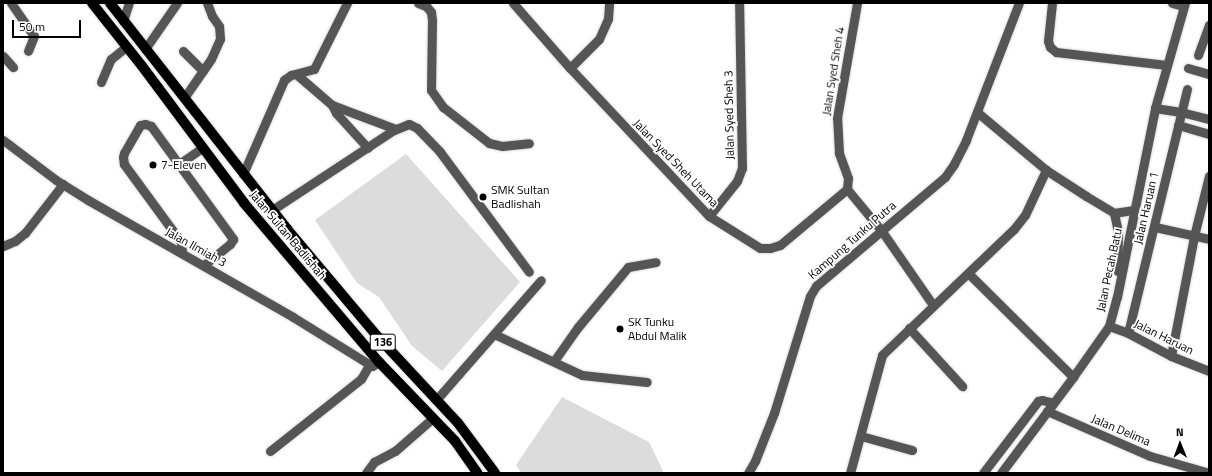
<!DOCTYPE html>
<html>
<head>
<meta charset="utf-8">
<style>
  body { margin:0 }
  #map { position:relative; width:1212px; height:476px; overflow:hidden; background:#fff; font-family:"Titillium Web",sans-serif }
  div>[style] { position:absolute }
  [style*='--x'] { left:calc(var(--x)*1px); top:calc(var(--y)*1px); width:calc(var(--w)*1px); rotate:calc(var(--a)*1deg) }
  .green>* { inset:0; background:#dcdcdc }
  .roads { filter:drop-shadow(0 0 1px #dbdbdb) drop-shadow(0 0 1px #dbdbdb) }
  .minor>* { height:9px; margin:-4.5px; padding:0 4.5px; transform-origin:4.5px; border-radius:4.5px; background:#555 }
  .major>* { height:10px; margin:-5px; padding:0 5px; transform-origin:5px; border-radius:5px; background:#000 }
  .dots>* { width:11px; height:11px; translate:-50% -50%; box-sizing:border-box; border:2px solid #fff; border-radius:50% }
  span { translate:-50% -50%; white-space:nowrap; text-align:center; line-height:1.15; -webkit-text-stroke:3.5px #fff; paint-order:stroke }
  .shield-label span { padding:1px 3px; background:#fff; border:1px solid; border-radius:3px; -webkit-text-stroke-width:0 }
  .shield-label { font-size:11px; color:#000; font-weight:700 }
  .street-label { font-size:12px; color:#000 }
  .poi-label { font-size:12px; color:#000 }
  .left { translate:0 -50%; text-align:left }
  .frame { position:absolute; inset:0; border:4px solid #000; pointer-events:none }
  .north { position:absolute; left:1160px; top:424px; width:40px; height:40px; -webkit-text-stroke:3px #fff; paint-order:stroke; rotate:359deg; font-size:11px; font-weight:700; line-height:16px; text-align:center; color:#000 }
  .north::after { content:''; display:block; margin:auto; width:14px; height:18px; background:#000; clip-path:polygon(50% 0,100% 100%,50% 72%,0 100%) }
  .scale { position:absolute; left:12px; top:20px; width:69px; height:18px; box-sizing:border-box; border:2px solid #000; border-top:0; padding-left:5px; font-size:12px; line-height:14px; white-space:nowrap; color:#000; -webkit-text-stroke:3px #fff; paint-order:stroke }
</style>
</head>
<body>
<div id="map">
  <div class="green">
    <div style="clip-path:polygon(406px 154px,520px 282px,442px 371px,412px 346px,379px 297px,357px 283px,315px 220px)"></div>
    <div style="clip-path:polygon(562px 397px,649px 442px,663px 471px,661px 473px,521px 473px,516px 465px)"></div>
  </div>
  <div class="roads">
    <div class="minor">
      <div style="--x:11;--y:3;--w:40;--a:55.1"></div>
      <div style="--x:34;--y:36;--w:16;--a:112"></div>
      <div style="--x:418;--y:3;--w:9;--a:21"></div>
      <div style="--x:426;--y:6;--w:8;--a:50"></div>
      <div style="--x:431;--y:12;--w:8;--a:83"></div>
      <div style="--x:432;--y:20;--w:70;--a:90.8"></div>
      <div style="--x:431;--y:90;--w:21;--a:55"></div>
      <div style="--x:443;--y:107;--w:58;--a:38"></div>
      <div style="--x:489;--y:143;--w:13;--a:13"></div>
      <div style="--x:502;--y:146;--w:27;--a:-6"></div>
      <div style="--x:513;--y:3;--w:86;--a:48.8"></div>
      <div style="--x:570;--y:68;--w:203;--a:46.8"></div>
      <div style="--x:709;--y:216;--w:60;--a:32.1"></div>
      <div style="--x:760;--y:248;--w:10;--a:0"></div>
      <div style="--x:770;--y:248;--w:10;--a:-17"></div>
      <div style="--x:780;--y:245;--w:87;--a:-39.9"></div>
      <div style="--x:1052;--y:3;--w:38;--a:96"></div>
      <div style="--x:1048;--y:41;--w:6;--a:72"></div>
      <div style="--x:1050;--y:47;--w:8;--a:40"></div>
      <div style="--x:1056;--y:52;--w:111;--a:6.7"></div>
      <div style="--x:1172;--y:3;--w:11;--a:15"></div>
      <div style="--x:123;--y:21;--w:19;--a:-72"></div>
      <div style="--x:145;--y:49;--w:56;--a:-55.2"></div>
      <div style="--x:183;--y:51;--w:28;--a:45"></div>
      <div style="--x:1198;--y:55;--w:32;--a:-70"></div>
      <div style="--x:3;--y:56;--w:15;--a:48"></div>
      <div style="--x:570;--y:68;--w:41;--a:-45"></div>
      <div style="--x:599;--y:39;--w:22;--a:-66"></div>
      <div style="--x:608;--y:19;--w:16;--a:-86"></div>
      <div style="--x:1188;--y:68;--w:22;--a:16"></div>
      <div style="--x:296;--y:74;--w:48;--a:40.7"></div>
      <div style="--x:332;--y:105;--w:9;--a:63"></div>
      <div style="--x:336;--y:113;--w:47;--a:47.6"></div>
      <div style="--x:101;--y:82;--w:25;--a:-67"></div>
      <div style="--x:111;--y:59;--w:19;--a:-39"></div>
      <div style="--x:184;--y:98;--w:47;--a:-55.3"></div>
      <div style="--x:211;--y:59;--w:22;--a:-66"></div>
      <div style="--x:220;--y:39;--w:13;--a:-94"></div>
      <div style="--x:219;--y:26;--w:12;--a:-125"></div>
      <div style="--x:212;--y:16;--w:14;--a:-111"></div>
      <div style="--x:332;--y:105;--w:68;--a:20.6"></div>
      <div style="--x:1155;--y:108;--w:26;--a:9"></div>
      <div style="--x:1181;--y:112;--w:29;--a:14"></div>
      <div style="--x:977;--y:112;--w:90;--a:40"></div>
      <div style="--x:1046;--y:170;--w:48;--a:33"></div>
      <div style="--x:1086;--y:196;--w:33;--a:31"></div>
      <div style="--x:1114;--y:213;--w:20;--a:-9"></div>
      <div style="--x:1178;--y:125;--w:32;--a:16"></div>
      <div style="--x:3;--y:140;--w:66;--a:37"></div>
      <div style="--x:56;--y:180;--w:38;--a:32"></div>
      <div style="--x:88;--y:200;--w:236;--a:29.7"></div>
      <div style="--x:293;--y:317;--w:93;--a:31.8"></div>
      <div style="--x:372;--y:366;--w:8;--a:-30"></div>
      <div style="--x:179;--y:164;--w:29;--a:-35"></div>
      <div style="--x:243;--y:174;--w:103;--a:-66.4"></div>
      <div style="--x:284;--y:80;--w:9;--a:-36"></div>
      <div style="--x:291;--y:75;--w:24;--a:-15"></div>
      <div style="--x:314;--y:69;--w:74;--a:-63.4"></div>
      <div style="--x:847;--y:189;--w:11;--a:-85"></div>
      <div style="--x:848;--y:178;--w:27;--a:-110"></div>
      <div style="--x:839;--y:153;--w:35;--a:-93"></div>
      <div style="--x:837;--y:118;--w:117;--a:-80.1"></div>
      <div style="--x:847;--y:189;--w:53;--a:50.3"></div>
      <div style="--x:881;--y:230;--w:91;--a:55.3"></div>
      <div style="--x:272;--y:210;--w:146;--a:-33.3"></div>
      <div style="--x:394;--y:130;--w:16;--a:-22"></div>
      <div style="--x:409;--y:124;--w:9;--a:27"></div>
      <div style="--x:417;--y:128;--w:33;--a:46"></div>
      <div style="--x:440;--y:152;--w:149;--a:53.4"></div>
      <div style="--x:1114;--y:213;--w:19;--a:78"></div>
      <div style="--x:1118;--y:232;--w:39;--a:91"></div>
      <div style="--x:709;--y:216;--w:45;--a:-51.3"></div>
      <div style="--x:737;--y:181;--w:14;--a:-69"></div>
      <div style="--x:742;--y:168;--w:165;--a:-91"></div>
      <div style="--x:1155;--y:227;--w:55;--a:12.5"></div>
      <div style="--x:3;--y:246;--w:13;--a:-23"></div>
      <div style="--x:15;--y:241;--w:13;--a:-39"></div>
      <div style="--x:25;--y:233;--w:62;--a:-52.2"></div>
      <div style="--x:182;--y:252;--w:10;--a:-96"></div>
      <div style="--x:181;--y:242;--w:97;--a:-126.2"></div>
      <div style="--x:124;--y:164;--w:7;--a:-98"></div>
      <div style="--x:123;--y:157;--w:4;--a:-76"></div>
      <div style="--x:124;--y:153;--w:32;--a:-60"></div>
      <div style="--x:140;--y:125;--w:5;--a:-11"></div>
      <div style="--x:145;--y:124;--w:6;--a:18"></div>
      <div style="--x:151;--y:126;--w:140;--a:54"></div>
      <div style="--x:233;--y:239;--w:6;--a:121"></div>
      <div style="--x:230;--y:244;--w:33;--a:141"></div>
      <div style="--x:968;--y:273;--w:148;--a:44.7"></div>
      <div style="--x:1109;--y:326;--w:20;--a:20"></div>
      <div style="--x:1128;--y:333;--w:49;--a:28.1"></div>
      <div style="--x:1171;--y:356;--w:41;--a:21.5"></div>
      <div style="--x:909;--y:328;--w:79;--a:47.6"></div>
      <div style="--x:1128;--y:333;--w:251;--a:-76.4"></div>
      <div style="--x:494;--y:334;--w:97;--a:25"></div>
      <div style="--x:582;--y:375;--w:65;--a:6.1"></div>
      <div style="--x:1171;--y:356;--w:122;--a:-79.1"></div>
      <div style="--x:1194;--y:236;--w:62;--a:-76"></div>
      <div style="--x:554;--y:361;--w:42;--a:-54.8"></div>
      <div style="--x:578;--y:327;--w:78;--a:-50.2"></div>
      <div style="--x:628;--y:267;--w:28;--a:-10"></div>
      <div style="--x:436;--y:400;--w:159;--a:-48.8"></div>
      <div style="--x:1047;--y:411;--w:112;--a:23.6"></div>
      <div style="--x:1150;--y:456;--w:61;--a:16.1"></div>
      <div style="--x:861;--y:436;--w:53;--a:15.4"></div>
      <div style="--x:270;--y:451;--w:116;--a:-38.4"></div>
      <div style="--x:361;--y:379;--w:16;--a:-60"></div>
      <div style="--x:366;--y:473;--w:14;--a:-54"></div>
      <div style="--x:374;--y:462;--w:24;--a:-28"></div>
      <div style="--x:395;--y:451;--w:50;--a:-41"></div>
      <div style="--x:748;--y:473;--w:14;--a:-60"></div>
      <div style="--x:755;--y:461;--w:52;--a:-68.4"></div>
      <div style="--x:774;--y:413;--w:122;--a:-72.9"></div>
      <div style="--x:810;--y:296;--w:12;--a:-59"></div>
      <div style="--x:816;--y:286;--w:169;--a:-40.2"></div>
      <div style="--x:945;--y:177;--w:16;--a:-55"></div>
      <div style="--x:954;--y:164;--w:27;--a:-63"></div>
      <div style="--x:966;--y:140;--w:147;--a:-68.9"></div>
      <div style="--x:850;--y:473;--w:122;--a:-74.8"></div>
      <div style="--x:882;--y:355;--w:182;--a:-43.7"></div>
      <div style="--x:1014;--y:229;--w:18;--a:-52"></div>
      <div style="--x:1025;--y:215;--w:50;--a:-65"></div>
      <div style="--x:983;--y:473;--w:91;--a:-52.6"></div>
      <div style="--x:1038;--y:401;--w:4;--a:-14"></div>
      <div style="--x:1042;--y:400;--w:12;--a:14"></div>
      <div style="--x:1001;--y:473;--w:120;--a:-53.1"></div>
      <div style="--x:1073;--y:377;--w:62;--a:-54.8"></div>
      <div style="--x:1109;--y:326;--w:30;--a:-75"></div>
      <div style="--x:1117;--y:297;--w:193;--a:-78.6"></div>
      <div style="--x:1155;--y:108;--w:109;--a:-74.1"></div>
    </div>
    <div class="major">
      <div style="--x:92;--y:3;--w:80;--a:51.6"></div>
      <div style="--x:142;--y:66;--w:171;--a:53.3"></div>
      <div style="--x:244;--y:203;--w:209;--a:49.7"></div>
      <div style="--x:379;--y:362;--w:110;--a:46.1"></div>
      <div style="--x:455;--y:441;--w:39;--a:55"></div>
      <div style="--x:110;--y:3;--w:287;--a:51.9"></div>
      <div style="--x:287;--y:229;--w:141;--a:49.9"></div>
      <div style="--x:378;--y:337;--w:117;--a:47.1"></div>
      <div style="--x:458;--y:423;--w:62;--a:53.5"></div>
    </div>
  </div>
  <div class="dots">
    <div style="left:153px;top:165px;background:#000"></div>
    <div style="left:483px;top:197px;background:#000"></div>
    <div style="left:620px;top:329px;background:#000"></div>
  </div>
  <div class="shield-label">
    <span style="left:383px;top:342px">136</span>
  </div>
  <div class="street-label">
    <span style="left:833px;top:71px;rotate:-81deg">Jalan Syed Sheh 4</span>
    <span style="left:729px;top:115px;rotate:-91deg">Jalan Syed Sheh 3</span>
    <span style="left:676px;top:163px;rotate:46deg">Jalan Syed Sheh Utama</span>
    <span style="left:1146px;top:208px;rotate:-77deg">Jalan Haruan 1</span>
    <span style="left:288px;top:235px;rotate:50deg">Jalan Sultan Badlishah</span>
    <span style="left:852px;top:240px;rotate:-41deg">Kampung Tunku Putra</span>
    <span style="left:196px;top:247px;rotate:29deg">Jalan Ilmiah 3</span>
    <span style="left:1109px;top:270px;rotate:-78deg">Jalan Pecah Batu</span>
    <span style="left:1164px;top:337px;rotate:26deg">Jalan Haruan</span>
    <span style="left:1121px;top:430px;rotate:23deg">Jalan Delima</span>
  </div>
  <div class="poi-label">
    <span class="left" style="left:161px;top:165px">7-Eleven</span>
    <span class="left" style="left:491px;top:197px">SMK Sultan<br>Badlishah</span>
    <span class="left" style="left:628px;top:329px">SK Tunku<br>Abdul Malik</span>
  </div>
  <div class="frame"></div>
  <div class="north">N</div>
  <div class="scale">50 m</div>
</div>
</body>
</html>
